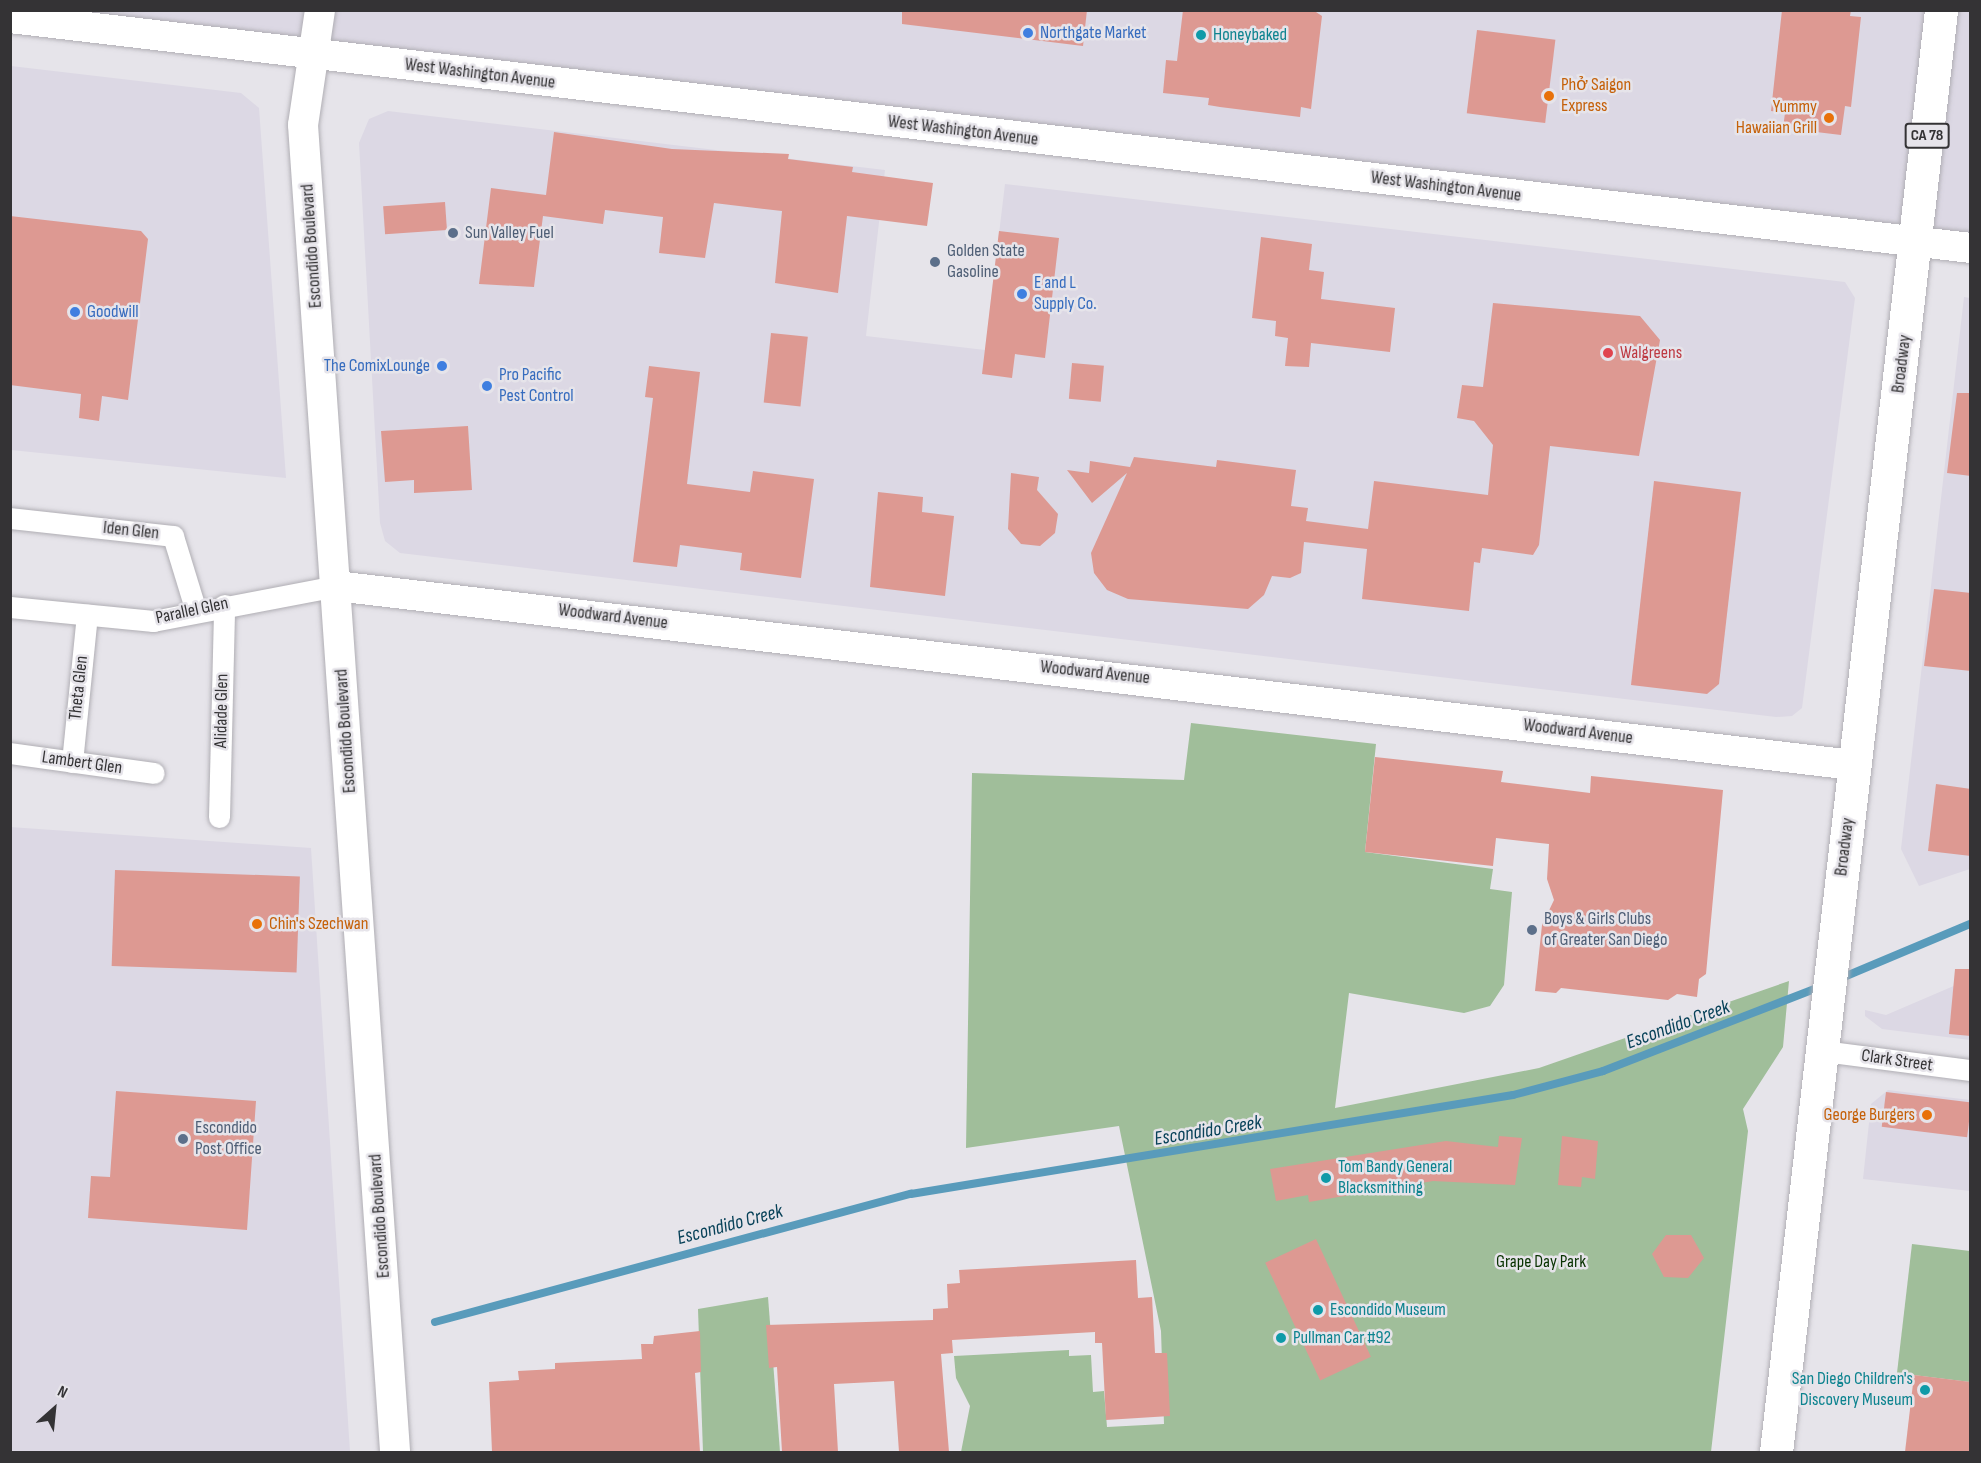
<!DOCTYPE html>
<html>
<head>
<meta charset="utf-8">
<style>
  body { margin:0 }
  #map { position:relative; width:1981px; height:1463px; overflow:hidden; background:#e6e4ea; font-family:"Sofia Sans Condensed",sans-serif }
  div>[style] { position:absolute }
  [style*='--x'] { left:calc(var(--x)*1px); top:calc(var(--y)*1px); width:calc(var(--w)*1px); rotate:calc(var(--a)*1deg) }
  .built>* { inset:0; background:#dcd8e4 }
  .green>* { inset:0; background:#a0be9a }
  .stream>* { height:8px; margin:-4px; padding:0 4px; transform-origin:4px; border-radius:4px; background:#599bbb }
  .building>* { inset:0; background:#dd9992; transform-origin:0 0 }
  .roads { filter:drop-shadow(0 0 2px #b0aeb4) drop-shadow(0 0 2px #b0aeb4) }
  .street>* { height:21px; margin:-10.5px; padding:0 10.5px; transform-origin:10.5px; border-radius:10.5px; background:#fff }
  .secondary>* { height:30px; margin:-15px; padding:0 15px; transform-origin:15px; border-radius:15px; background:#fff }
  .primary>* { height:33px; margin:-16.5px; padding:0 16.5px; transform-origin:16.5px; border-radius:16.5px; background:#fff }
  .dots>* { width:16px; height:16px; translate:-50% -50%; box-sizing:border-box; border:3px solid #e6e4ea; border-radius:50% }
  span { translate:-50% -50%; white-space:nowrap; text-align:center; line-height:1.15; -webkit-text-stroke:5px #e6e4ea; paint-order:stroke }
  .shield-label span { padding:2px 4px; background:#e6e4ea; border:2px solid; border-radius:4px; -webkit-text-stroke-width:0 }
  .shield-label { font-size:16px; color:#343335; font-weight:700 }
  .shop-label { font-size:18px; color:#366cbe }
  .left { translate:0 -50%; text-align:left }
  .right { translate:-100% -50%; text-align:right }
  .culture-label { font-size:18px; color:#0d838f }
  .street-label { font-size:18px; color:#343335 }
  .food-label { font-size:18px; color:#c56008 }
  .service-label { font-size:18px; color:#4e5e75 }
  .health-label { font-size:18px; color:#be3a42 }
  .park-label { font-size:18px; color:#093301 }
  .water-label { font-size:20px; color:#074158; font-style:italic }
  .frame { position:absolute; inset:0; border:12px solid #343335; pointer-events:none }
  .north { position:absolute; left:24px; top:1379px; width:60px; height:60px; -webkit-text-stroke:4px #e6e4ea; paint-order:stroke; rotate:27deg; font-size:16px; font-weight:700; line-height:24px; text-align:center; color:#343335 }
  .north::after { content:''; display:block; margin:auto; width:21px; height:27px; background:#343335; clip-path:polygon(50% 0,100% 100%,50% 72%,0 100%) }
</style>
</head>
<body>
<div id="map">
  <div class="built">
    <div style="clip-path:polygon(10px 11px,1970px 11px,1970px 248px)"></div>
    <div style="clip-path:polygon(11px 66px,241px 93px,259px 108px,286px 478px,11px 450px)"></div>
    <div style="clip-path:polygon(388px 111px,885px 170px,866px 336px,985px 350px,1005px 184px,1845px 282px,1855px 298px,1802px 708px,1792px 716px,1776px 717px,400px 553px,385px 541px,380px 523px,359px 143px,369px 119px)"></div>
    <div style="clip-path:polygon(1964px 297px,1970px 298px,1970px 869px,1919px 886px,1901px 849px)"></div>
    <div style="clip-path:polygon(10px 827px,311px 848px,350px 1452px,11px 1452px)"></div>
    <div style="clip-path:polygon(1970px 979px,1970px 1040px,1882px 1029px,1865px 1016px,1865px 1010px,1886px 1015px)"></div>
    <div style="clip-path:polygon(1888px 1090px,1970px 1100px,1970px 1191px,1863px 1179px,1871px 1104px)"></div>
  </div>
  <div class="green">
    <div style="clip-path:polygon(1191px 723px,1376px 744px,1365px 852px,1493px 869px,1490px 889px,1512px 892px,1504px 985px,1490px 1006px,1464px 1013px,1349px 993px,1335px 1108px,1539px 1068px,1789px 981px,1783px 1047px,1743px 1109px,1748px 1131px,1711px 1452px,961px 1452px,970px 1406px,956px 1378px,954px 1356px,1069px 1350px,1069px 1356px,1091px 1355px,1093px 1392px,1104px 1391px,1107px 1427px,1164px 1424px,1161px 1331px,1119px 1126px,966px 1148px,972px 773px,1184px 780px)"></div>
    <div style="clip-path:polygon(1912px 1244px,1970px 1251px,1970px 1382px,1897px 1373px)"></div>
    <div style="clip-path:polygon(768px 1297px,780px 1452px,703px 1452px,698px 1309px)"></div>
  </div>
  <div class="stream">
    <div style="--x:1839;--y:979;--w:142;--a:-22.8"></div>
    <div style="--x:435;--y:1322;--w:493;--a:-15.1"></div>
    <div style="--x:911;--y:1194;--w:610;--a:-9.34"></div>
    <div style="--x:1513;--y:1095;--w:93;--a:-14.9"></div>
    <div style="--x:1603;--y:1071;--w:233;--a:-21.2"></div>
  </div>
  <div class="building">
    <div style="clip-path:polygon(902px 10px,1087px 10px,1083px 46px,902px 24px)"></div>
    <div style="clip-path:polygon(1183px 10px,1313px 10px,1322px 16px,1311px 109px,1301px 107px,1300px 117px,1220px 107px,1208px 105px,1209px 98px,1163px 93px,1166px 60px,1177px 61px)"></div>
    <div style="clip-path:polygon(1782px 10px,1851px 10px,1850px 16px,1861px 17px,1851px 107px,1845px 106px,1841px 135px,1783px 128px,1785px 113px,1771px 111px)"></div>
    <div style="left:1477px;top:30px;width:79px;height:84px;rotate:7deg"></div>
    <div style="clip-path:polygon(554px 132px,672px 149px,789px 154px,788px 159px,853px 167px,852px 172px,933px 183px,927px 226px,847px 216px,838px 293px,775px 283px,782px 211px,714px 203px,705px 258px,659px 253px,663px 217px,605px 210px,603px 224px,543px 216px,534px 287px,479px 284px,491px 188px,546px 195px)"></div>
    <div style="left:445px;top:202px;width:28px;height:62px;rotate:86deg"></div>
    <div style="clip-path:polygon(10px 216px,141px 231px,148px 239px,128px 400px,102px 396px,99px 421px,79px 418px,81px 394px,10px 385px)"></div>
    <div style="clip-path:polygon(999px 231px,1059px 238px,1045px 358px,1015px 354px,1012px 378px,982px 374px)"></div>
    <div style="clip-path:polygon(1261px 237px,1312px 244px,1309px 270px,1324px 272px,1321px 299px,1395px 308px,1390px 352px,1311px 343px,1309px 367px,1285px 366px,1288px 338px,1275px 336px,1276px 321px,1252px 318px)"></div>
    <div style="clip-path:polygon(1493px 303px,1640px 316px,1660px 340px,1639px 456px,1550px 446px,1539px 545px,1533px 555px,1482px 548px,1480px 563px,1474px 562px,1469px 611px,1362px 599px,1367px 549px,1304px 542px,1301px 573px,1290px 578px,1272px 576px,1264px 595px,1248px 609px,1128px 599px,1107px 590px,1094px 573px,1091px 553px,1127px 473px,1092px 503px,1067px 470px,1089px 473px,1090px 461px,1130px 467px,1134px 457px,1216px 467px,1217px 460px,1296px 470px,1291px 506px,1308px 508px,1306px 521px,1368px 529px,1374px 481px,1488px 495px,1493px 445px,1474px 421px,1457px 418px,1462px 385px,1483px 387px)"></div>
    <div style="left:771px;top:333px;width:37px;height:70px;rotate:6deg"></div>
    <div style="left:1072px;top:363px;width:32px;height:36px;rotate:5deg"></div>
    <div style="clip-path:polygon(649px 366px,700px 372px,687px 484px,750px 492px,753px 471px,814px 479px,801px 578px,740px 570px,742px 553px,680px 545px,677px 567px,633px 562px,653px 398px,645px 397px)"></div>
    <div style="clip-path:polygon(1957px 393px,1971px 393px,1971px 476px,1947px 473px)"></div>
    <div style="clip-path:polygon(468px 426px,472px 490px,414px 493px,414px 480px,385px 482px,381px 431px)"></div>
    <div style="clip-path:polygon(1011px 473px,1039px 477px,1037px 490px,1058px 514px,1055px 533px,1040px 546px,1021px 544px,1008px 529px)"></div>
    <div style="clip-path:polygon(1654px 481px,1741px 492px,1719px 684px,1707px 694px,1631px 685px)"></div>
    <div style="clip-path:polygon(878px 492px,923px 497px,922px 512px,954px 516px,945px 596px,870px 587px)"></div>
    <div style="clip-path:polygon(1934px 589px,1971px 593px,1971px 671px,1924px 666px)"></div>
    <div style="clip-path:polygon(1375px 757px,1503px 771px,1501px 782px,1590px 793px,1591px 776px,1723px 790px,1706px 974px,1699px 979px,1697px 997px,1677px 994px,1668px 1000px,1561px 988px,1556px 993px,1535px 991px,1542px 925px,1554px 900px,1547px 879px,1549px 844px,1496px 838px,1493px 866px,1365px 852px)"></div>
    <div style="clip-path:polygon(1936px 784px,1971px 789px,1971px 856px,1928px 851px)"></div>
    <div style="left:115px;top:870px;width:185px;height:96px;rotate:2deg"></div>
    <div style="clip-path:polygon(1955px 969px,1971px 969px,1971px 1036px,1949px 1034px)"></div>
    <div style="clip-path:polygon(116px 1091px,256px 1101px,247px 1230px,88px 1218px,91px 1176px,110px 1177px)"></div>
    <div style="left:1886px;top:1092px;width:86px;height:35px;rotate:7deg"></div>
    <div style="clip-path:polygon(1499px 1136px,1522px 1138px,1515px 1185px,1433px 1181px,1309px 1202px,1308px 1195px,1276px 1201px,1270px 1169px,1446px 1141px,1498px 1147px)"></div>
    <div style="clip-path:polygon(1562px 1136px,1598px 1141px,1595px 1179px,1582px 1177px,1581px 1187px,1558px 1185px)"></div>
    <div style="clip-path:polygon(1666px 1235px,1691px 1235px,1704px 1258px,1688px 1278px,1664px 1277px,1652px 1254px)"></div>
    <div style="left:1316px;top:1239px;width:130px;height:56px;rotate:65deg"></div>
    <div style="clip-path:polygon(1136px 1260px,1138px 1298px,1152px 1297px,1155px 1353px,1167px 1353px,1170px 1416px,1106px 1420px,1102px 1343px,1095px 1343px,1095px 1332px,952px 1340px,953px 1353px,941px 1354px,949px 1452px,899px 1452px,894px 1381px,834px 1384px,838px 1452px,782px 1452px,777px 1367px,769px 1368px,766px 1325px,933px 1320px,933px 1309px,948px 1308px,947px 1284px,960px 1283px,959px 1270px)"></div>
    <div style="clip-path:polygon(700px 1331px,701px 1372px,695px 1373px,700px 1452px,492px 1452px,489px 1382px,519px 1380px,518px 1371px,555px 1369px,555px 1363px,642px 1359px,641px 1344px,653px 1344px,654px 1336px)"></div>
    <div style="clip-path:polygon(1914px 1375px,1971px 1382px,1971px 1452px,1905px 1452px)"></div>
  </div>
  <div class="roads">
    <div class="street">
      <div style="--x:10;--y:518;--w:164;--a:6.3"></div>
      <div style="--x:173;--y:536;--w:78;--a:73"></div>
      <div style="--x:10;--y:607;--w:144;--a:5.6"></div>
      <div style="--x:153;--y:621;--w:186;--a:-10.8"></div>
      <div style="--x:10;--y:753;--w:145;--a:7.9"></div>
      <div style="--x:72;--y:762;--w:148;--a:-84.2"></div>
      <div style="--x:219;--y:817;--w:212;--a:-88.6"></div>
      <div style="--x:1823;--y:1051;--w:148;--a:7.4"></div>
    </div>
    <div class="secondary">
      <div style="--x:320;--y:10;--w:116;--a:98.4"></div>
      <div style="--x:303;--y:125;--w:1330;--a:86.03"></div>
      <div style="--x:10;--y:18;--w:1973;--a:6.69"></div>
      <div style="--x:336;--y:586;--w:1529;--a:6.73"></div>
    </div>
    <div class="primary">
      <div style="--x:1776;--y:1452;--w:1451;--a:-83.47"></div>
    </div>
  </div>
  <div class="dots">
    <div style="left:1028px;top:33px;background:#3f7fe0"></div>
    <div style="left:1201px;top:35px;background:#0f9aa8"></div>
    <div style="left:1549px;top:96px;background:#e8710a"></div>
    <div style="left:1829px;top:118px;background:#e8710a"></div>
    <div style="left:453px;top:233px;background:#5c6f8a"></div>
    <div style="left:935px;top:262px;background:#5c6f8a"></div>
    <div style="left:1022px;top:294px;background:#3f7fe0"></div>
    <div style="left:75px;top:312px;background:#3f7fe0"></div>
    <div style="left:1608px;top:353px;background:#e0444e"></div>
    <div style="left:442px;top:366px;background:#3f7fe0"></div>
    <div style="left:487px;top:386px;background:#3f7fe0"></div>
    <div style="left:257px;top:924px;background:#e8710a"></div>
    <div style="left:1532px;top:930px;background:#5c6f8a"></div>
    <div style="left:1927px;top:1115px;background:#e8710a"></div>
    <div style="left:183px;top:1139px;background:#5c6f8a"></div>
    <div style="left:1326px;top:1178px;background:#0f9aa8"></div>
    <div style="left:1318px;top:1310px;background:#0f9aa8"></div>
    <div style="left:1281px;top:1338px;background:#0f9aa8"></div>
    <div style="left:1925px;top:1390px;background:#0f9aa8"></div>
  </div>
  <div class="shield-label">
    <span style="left:1927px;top:136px">CA 78</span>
  </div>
  <div class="shop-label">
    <span class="left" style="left:1040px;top:33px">Northgate Market</span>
    <span class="left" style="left:1034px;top:294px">E and L<br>Supply Co.</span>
    <span class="left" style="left:87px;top:312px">Goodwill</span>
    <span class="right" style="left:430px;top:366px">The ComixLounge</span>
    <span class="left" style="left:499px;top:386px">Pro Pacific<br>Pest Control</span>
  </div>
  <div class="culture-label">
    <span class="left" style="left:1213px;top:35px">Honeybaked</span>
    <span class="left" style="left:1338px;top:1178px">Tom Bandy General<br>Blacksmithing</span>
    <span class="left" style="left:1330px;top:1310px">Escondido Museum</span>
    <span class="left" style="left:1293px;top:1338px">Pullman Car #92</span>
    <span class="right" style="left:1913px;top:1390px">San Diego Children's<br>Discovery Museum</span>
  </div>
  <div class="street-label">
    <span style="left:480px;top:74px;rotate:7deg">West Washington Avenue</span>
    <span style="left:963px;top:131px;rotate:7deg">West Washington Avenue</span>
    <span style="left:1446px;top:187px;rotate:7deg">West Washington Avenue</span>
    <span style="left:312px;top:246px;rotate:-94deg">Escondido Boulevard</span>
    <span style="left:1902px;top:364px;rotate:-83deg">Broadway</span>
    <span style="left:131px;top:531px;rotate:6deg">Iden Glen</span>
    <span style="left:192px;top:611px;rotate:-12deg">Parallel Glen</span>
    <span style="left:613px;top:617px;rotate:7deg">Woodward Avenue</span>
    <span style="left:1095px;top:673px;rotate:6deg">Woodward Avenue</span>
    <span style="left:79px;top:688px;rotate:-84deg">Theta Glen</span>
    <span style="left:222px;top:711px;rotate:-89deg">Alidade Glen</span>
    <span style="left:346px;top:731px;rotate:-94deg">Escondido Boulevard</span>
    <span style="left:1578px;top:732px;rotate:7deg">Woodward Avenue</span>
    <span style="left:82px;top:763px;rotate:8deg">Lambert Glen</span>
    <span style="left:1845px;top:847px;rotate:-83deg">Broadway</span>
    <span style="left:1897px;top:1061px;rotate:8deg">Clark Street</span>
    <span style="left:380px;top:1216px;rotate:-94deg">Escondido Boulevard</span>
  </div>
  <div class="food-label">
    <span class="left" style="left:1561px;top:96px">Phở Saigon<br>Express</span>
    <span class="right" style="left:1817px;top:118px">Yummy<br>Hawaiian Grill</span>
    <span class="left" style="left:269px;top:924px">Chin's Szechwan</span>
    <span class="right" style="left:1915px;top:1115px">George Burgers</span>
  </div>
  <div class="service-label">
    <span class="left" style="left:465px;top:233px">Sun Valley Fuel</span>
    <span class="left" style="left:947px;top:262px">Golden State<br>Gasoline</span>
    <span class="left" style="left:1544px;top:930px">Boys &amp; Girls Clubs<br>of Greater San Diego</span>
    <span class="left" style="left:195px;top:1139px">Escondido<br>Post Office</span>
  </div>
  <div class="health-label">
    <span class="left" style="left:1620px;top:353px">Walgreens</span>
  </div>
  <div class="park-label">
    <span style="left:1541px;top:1262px">Grape Day Park</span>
  </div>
  <div class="water-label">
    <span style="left:1678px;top:1025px;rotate:-20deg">Escondido Creek</span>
    <span style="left:1208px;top:1131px;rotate:-9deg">Escondido Creek</span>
    <span style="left:730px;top:1225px;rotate:-15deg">Escondido Creek</span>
  </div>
  <div class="frame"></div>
  <div class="north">N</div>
</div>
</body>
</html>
